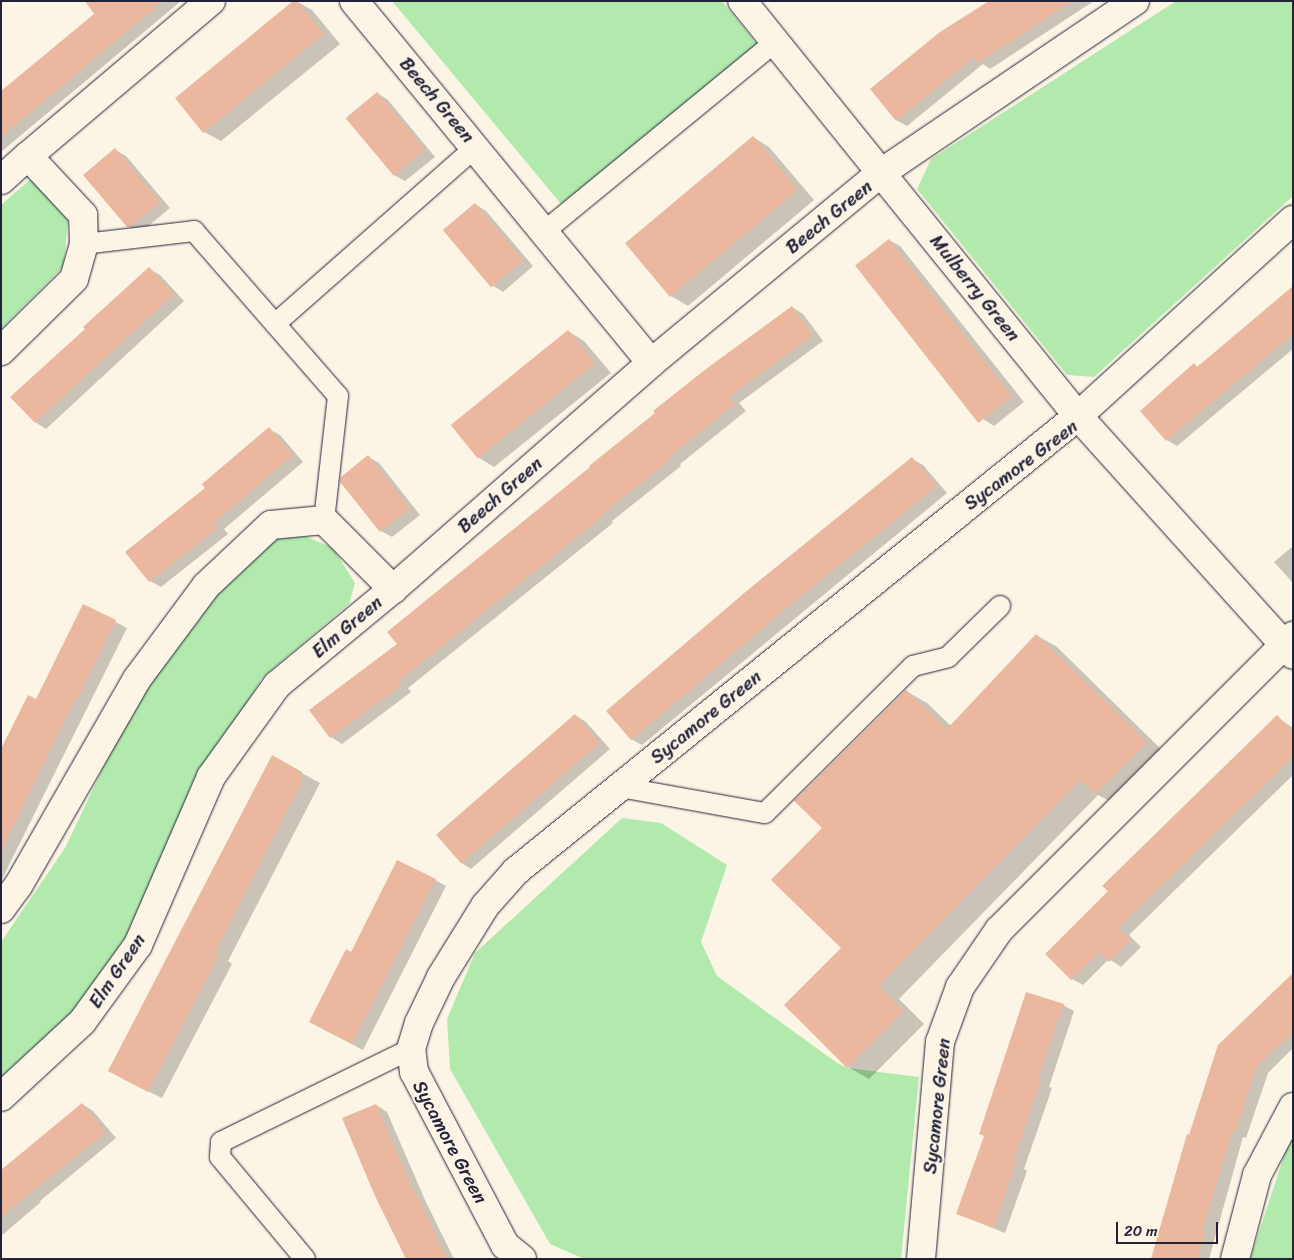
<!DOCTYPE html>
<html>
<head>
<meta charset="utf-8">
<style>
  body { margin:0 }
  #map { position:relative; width:1294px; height:1260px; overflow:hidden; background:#fcf5e5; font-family:Sriracha,sans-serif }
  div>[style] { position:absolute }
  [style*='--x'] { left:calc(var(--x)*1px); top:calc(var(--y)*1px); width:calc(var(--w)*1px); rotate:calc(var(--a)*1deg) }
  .green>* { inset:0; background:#b2eaad }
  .shadow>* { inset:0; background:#0003 }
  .building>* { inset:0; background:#ecb79f; transform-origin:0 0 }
  .roads { filter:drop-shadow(0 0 1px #22223b) drop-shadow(0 0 1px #22223b) }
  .lane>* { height:20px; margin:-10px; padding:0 10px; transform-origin:10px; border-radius:10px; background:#fcf5e5 }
  .street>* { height:28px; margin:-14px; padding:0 14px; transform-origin:14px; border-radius:14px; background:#fcf5e5 }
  span { translate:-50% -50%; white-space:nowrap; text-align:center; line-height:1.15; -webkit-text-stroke:4.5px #fcf5e5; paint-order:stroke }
  .street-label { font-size:19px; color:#22223b }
  .frame { position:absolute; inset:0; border:2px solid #22223b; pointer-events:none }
  .scale { position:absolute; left:1116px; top:1222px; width:102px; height:22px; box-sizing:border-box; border:2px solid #22223b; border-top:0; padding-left:6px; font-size:15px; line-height:18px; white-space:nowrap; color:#22223b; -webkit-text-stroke:4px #fcf5e5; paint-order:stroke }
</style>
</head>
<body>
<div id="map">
  <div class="green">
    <div style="clip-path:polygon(392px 1px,722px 1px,759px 47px,561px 204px)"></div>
    <div style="clip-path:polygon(1176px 1px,1293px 1px,1293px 196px,1094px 377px,1067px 375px,917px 189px,931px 159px)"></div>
    <div style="clip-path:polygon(33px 177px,68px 215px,64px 266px,1px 329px,1px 205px)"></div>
    <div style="clip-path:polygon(278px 536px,305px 536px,333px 548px,355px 583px,349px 604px,262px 678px,203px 777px,139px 918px,75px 1010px,1px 1077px,1px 942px,65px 848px,110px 753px,175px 639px,239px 569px)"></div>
    <div style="clip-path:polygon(622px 818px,661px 823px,727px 865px,701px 942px,717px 976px,837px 1063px,848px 1068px,919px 1077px,901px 1259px,584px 1259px,550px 1244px,450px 1069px,447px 1019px,475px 953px)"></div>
    <div style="clip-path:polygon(1293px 1132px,1293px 1259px,1250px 1259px,1291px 1135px)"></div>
  </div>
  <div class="shadow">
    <div style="clip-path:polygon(98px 1px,181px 1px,1px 152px,1px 93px,96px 14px)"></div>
    <div style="clip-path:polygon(296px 1px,312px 10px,340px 44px,221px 141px,204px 132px)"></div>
    <div style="clip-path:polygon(991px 1px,1094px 1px,990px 69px,983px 64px,907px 126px,896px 120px)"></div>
    <div style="clip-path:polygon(377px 93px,388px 100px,435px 157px,405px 181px,394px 175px)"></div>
    <div style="clip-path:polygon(753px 137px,769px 147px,814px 200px,688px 306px,671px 296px,627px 243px)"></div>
    <div style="clip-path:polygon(115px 150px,126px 156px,170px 208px,141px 232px,128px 226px)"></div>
    <div style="clip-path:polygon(475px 204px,486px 211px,533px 266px,503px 292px,492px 285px,445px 230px)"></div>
    <div style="clip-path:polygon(889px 240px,900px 246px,1024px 402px,994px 426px,983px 419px)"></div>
    <div style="clip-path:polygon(149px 269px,160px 275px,184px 301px,46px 429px,35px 422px,87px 329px)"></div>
    <div style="clip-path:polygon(1293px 288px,1293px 349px,1177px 446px,1167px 440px,1194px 365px,1198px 367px)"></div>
    <div style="clip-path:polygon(792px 307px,803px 314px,823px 341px,739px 403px,746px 411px,680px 464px,681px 466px,612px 521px,613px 523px,408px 688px,411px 692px,342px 744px,331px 737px,310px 710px,398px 645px,656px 413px)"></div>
    <div style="clip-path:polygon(568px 331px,584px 341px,611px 373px,494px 467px,478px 457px)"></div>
    <div style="clip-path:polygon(269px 429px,280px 435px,303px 462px,224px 529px,228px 534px,161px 587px,150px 581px,126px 552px,207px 488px)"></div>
    <div style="clip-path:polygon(368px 457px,379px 463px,420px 515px,392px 537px,381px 531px,342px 481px)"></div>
    <div style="clip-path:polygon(912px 459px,923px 465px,947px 493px,642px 745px,631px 739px)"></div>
    <div style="clip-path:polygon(1293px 546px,1293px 583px,1274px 562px)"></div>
    <div style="clip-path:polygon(84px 606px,127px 628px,1px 881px,1px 772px)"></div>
    <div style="clip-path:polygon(1036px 635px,1057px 647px,1167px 755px,1117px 805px,1098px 795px,899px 999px,924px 1024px,869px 1079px,848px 1067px,786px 1005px,843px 948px,823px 828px,906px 691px,927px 703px,952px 727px)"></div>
    <div style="clip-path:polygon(575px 715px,586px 722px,610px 749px,471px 869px,460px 862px,437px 834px)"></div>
    <div style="clip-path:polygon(1277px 717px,1293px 728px,1293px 775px,1129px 935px,1141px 947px,1121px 967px,1109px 959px,1083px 985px,1072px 979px,1109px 891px)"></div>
    <div style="clip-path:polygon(273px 757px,320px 783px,228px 961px,232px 964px,162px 1098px,123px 1079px)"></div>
    <div style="clip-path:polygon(435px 880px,446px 886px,363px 1050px,321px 1028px,352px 954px)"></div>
    <div style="clip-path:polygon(1293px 992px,1293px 1048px,1268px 1073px,1246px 1138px,1243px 1137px,1209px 1259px,1152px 1259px,1190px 1136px)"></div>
    <div style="clip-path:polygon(1063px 1005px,1074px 1011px,1049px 1087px,1052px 1088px,1024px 1169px,1027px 1171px,1005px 1233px,958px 1214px,985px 1136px)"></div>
    <div style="clip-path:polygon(82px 1104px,93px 1111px,116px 1138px,40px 1201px,41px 1202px,1px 1236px,1px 1172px)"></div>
    <div style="clip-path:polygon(376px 1105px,387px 1112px,425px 1200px,454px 1259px,407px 1259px)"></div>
  </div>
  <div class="building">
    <div style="clip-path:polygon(85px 1px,163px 1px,1px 137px,1px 91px,94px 14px)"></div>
    <div style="clip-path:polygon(293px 1px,297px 1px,324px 34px,203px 133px,175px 98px)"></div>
    <div style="clip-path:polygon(989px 1px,1073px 1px,978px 63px,974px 57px,896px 121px,870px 89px,940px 32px)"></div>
    <div style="left:377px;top:92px;width:75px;height:41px;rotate:50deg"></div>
    <div style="left:753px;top:136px;width:70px;height:167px;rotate:50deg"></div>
    <div style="clip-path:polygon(115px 148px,160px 202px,130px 227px,127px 227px,83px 175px)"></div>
    <div style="left:475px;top:203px;width:75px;height:42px;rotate:50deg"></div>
    <div style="left:889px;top:239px;width:200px;height:43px;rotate:52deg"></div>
    <div style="clip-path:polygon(149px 267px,174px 294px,35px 423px,10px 397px,85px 329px,83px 327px)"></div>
    <div style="clip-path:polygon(1293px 286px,1293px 334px,1166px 441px,1140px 411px,1194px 363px,1197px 367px)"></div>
    <div style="clip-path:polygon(792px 306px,813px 335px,729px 397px,735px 404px,669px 457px,671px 459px,601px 515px,603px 516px,398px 682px,401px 686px,330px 738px,309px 710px,397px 644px,387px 632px,590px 467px,589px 466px,655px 413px,653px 411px,706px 369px)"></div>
    <div style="left:568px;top:330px;width:43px;height:151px;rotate:51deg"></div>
    <div style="clip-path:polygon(269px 427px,293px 455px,214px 523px,218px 528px,149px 582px,125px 552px,205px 488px,202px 484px)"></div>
    <div style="clip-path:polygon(368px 455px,410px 508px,380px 532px,340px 482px,341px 477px)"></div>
    <div style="clip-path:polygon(912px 457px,937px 486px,789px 606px,631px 740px,606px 711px,749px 589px)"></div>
    <div style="clip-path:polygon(83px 604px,116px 620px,78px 698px,76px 697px,1px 852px,1px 749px,28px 695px,36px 699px)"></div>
    <div style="clip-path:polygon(1036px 634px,1147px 742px,1096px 794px,1080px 780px,879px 986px,904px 1011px,847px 1068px,784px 1005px,841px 948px,771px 880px,822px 828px,794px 801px,906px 690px,947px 729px)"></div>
    <div style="left:575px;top:714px;width:38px;height:184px;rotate:49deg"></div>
    <div style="clip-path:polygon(1277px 715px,1293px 732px,1293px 757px,1118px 928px,1131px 940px,1109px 962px,1099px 952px,1071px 980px,1045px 954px,1108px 891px,1102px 886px)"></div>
    <div style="clip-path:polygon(272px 755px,302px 772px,302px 782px,215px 953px,219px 955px,148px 1092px,108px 1071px)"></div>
    <div style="clip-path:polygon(397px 860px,436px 879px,352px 1044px,309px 1022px,346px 949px,351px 952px)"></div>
    <div style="clip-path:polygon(1293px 973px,1293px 1032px,1257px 1066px,1235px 1133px,1232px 1132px,1202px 1233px,1205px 1233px,1197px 1259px,1151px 1259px,1187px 1134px,1189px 1135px,1218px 1045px)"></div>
    <div style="clip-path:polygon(1026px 992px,1064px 1004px,1038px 1080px,1041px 1081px,1013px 1162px,1016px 1163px,994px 1228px,956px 1214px,984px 1136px,979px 1134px)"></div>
    <div style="clip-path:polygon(82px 1103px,106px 1132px,1px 1217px,1px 1170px)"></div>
    <div style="clip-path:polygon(376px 1104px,415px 1194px,416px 1193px,447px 1259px,406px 1259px,375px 1196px,342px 1118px)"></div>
  </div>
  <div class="roads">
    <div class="lane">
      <div style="--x:545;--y:231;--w:298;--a:-39.4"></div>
      <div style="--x:84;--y:244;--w:111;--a:-6.7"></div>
      <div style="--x:194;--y:231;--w:219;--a:48.9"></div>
      <div style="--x:338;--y:396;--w:125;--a:96.4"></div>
      <div style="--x:275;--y:324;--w:268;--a:-41.4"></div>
      <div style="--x:620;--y:787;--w:147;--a:10.2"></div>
      <div style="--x:765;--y:813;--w:209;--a:-44.8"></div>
      <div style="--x:913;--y:666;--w:36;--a:-14"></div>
      <div style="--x:948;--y:657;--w:73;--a:-44.4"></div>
      <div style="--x:305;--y:1259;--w:133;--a:-129.8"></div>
      <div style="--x:220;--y:1157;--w:15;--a:-86"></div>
      <div style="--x:221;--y:1142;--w:212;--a:-26.1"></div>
    </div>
    <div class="street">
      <div style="--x:354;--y:1;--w:468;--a:50.6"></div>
      <div style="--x:1135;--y:1;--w:307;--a:145.9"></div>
      <div style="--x:881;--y:173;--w:313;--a:51"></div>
      <div style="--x:1078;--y:416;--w:291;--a:-42.4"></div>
      <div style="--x:28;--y:156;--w:240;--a:-40.3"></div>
      <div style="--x:1;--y:180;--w:36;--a:-42"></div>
      <div style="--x:28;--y:156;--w:81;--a:47"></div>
      <div style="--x:83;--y:215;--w:29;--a:88"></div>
      <div style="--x:84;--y:244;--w:36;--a:106"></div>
      <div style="--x:74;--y:279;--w:103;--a:135.4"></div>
      <div style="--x:393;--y:589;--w:343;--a:-41.2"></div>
      <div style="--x:651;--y:363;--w:298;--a:-39.6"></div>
      <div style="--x:881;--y:173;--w:221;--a:-128.9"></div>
      <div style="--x:1;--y:909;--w:29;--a:-54"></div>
      <div style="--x:18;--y:886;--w:239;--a:-60.1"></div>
      <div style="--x:137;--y:679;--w:116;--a:-53.4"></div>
      <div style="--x:206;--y:586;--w:89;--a:-43.2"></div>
      <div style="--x:271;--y:525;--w:53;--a:-5.4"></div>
      <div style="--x:324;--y:520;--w:98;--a:45"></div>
      <div style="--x:393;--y:589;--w:151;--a:140.4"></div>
      <div style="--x:277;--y:685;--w:113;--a:125.7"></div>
      <div style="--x:211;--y:777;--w:183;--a:113.5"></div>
      <div style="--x:138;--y:945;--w:95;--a:126"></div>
      <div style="--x:82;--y:1022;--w:110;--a:137.2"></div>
      <div style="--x:522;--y:1259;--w:22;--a:-141"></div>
      <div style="--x:505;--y:1245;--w:195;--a:-117.7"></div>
      <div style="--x:414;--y:1072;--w:23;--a:-97"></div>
      <div style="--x:411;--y:1049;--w:27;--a:-73"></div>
      <div style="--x:419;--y:1023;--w:51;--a:-64.4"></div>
      <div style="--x:441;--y:977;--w:84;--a:-58.2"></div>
      <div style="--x:485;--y:906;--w:47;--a:-48.5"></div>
      <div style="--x:516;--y:871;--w:723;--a:-38.99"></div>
      <div style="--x:1078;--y:416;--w:321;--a:48"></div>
      <div style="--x:921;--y:1259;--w:218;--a:-85"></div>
      <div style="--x:940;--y:1042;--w:59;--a:-70"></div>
      <div style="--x:960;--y:987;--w:69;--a:-55.6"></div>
      <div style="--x:999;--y:930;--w:416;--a:-45"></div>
      <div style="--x:1235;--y:1259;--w:87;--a:-75.3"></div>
      <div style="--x:1257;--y:1175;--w:77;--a:-62.1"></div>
    </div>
  </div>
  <div class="street-label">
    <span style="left:437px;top:100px;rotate:50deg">Beech Green</span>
    <span style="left:829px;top:217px;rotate:-39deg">Beech Green</span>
    <span style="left:975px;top:288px;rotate:51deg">Mulberry Green</span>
    <span style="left:1021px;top:465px;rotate:-37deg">Sycamore Green</span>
    <span style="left:500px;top:495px;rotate:-41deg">Beech Green</span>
    <span style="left:347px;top:627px;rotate:-40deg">Elm Green</span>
    <span style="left:706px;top:717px;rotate:-39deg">Sycamore Green</span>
    <span style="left:117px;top:971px;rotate:-56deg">Elm Green</span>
    <span style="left:937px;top:1106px;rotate:-84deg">Sycamore Green</span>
    <span style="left:450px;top:1142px;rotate:62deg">Sycamore Green</span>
  </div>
  <div class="frame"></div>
  <div class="scale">20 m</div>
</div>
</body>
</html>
